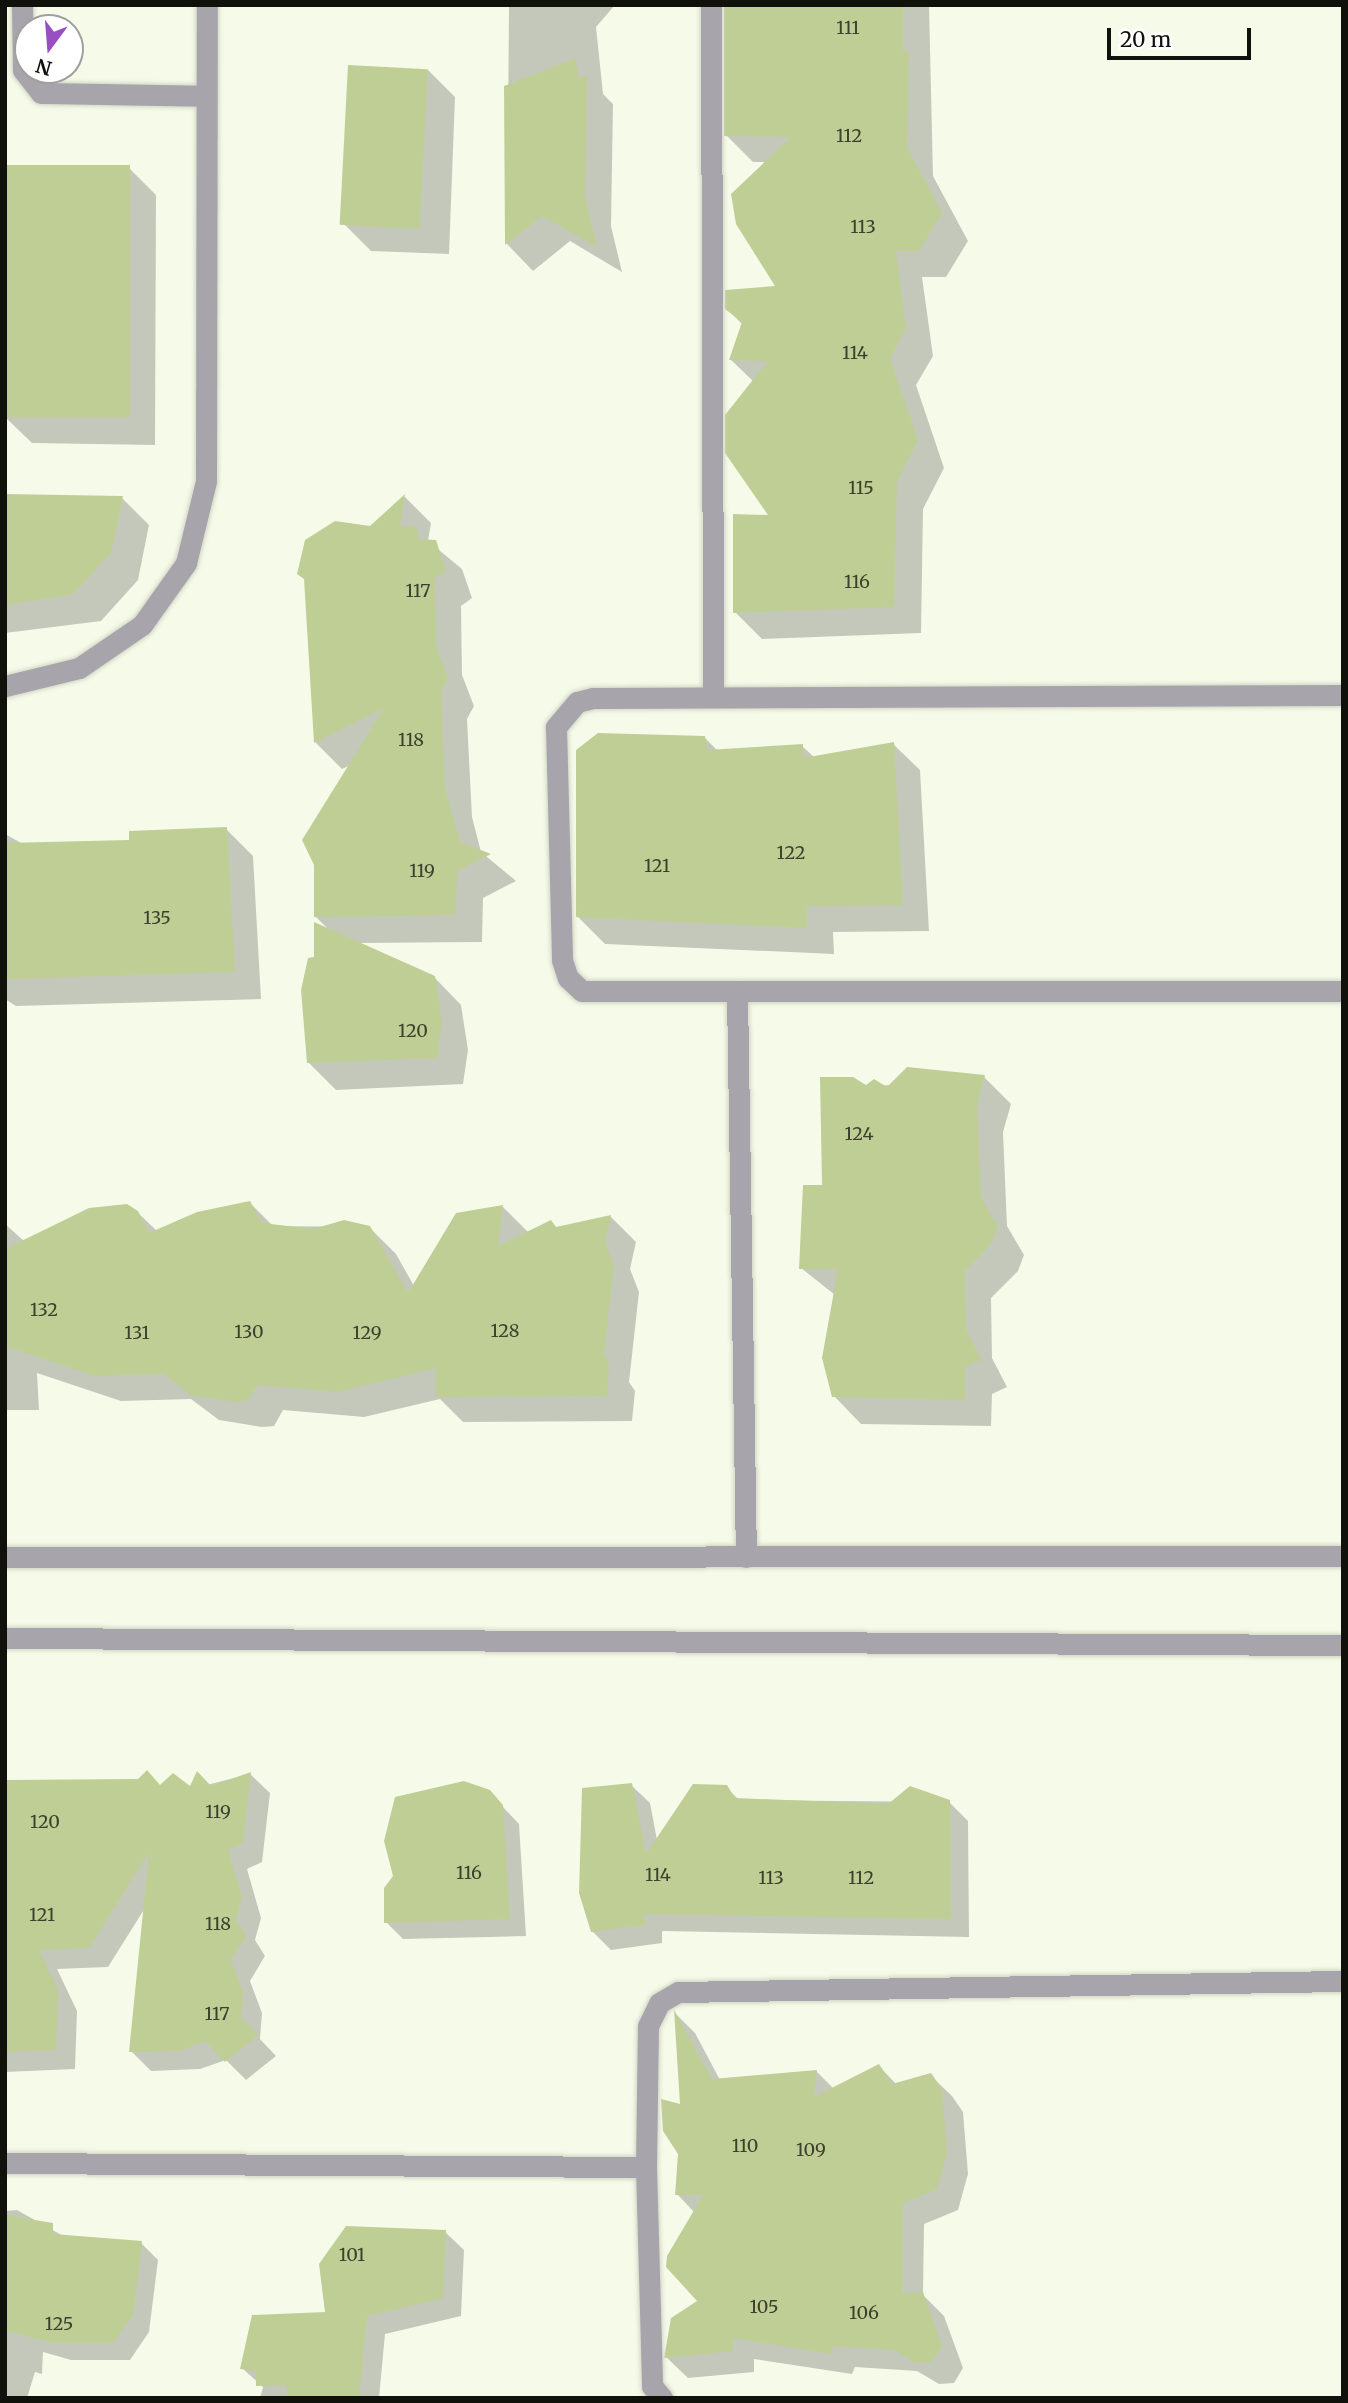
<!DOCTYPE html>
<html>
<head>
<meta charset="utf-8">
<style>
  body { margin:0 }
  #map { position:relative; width:1348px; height:2403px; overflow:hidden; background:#f6fbe9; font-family:Merriweather,serif }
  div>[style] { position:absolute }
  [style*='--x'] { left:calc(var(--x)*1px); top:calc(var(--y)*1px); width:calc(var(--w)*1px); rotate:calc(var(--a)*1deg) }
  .shadow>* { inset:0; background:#0003 }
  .building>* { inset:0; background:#bfce94; transform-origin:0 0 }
  .roads { filter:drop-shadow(0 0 2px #d1d6c5) drop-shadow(0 0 2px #d1d6c5) }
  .minor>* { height:21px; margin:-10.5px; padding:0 10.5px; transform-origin:10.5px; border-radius:10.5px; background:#a8a4ab }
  span { translate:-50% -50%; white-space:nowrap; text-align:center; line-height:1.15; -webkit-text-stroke:5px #fff; paint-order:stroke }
  .number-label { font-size:18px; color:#3c402d }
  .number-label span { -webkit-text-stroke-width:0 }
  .frame { position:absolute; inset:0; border:7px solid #10110b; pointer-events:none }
  .north { position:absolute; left:14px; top:14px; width:70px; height:70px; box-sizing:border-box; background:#fff; border:2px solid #9fa09d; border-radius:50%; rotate:196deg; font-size:19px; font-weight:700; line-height:28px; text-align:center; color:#10110b }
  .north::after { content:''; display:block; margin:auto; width:24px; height:32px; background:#994fc2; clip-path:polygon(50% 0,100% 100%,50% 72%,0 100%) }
  .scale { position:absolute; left:1107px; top:28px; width:144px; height:32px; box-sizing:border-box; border:4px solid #10110b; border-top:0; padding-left:9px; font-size:21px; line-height:24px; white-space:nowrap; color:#10110b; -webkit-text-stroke:5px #fff; paint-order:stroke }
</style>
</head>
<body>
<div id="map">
  <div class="shadow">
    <div style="clip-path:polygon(509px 5px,615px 5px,596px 27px,603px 94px,613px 104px,611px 226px,622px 272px,570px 241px,533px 271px,507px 244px)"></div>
    <div style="clip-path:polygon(726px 5px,929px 5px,933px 176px,968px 241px,946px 277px,922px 277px,933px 356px,916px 385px,944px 468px,923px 509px,921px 633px,762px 639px,735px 612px,771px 517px,754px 382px,731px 360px,743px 325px,727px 309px,779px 288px,766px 162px,753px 162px,726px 135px)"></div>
    <div style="clip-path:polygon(428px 70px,455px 97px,449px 254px,371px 251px,344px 224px)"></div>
    <div style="clip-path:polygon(129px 168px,156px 195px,155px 445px,32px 443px,5px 417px)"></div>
    <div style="clip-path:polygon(5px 496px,122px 498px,149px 525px,138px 580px,101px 621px,5px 633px)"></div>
    <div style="clip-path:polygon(405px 497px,431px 523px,428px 541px,462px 569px,472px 598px,461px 606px,462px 675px,474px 706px,467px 719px,472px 817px,481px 852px,516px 881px,483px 898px,482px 942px,359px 943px,434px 977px,461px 1005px,468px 1050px,463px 1084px,336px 1090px,309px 1063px,316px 958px,329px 930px,316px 917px,351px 765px,342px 769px,316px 743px,306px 581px)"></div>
    <div style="clip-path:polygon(704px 737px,718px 751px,802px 746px,815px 758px,893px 744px,920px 770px,929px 931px,833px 932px,834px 954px,605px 944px,578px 917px)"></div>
    <div style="clip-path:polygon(226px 829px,253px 856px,261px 999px,16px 1006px,5px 999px,5px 834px,23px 844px,131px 842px)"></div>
    <div style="clip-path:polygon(984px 1077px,1011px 1104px,1003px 1132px,1007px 1226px,1024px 1255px,1018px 1271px,991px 1298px,992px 1358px,1007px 1387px,992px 1394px,991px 1426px,861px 1424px,834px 1396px,835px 1295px,801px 1268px,823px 1187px,866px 1087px)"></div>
    <div style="clip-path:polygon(250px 1203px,273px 1226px,369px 1227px,396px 1254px,414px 1286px,503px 1207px,529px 1233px,611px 1217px,636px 1242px,630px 1269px,639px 1292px,629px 1382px,635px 1391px,632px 1421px,463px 1422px,440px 1399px,364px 1417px,283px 1410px,274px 1426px,262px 1427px,219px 1420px,191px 1399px,121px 1401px,37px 1373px,39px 1410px,5px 1410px,5px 1224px,24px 1241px,137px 1212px,157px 1231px)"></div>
    <div style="clip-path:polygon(250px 1774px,270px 1793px,262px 1862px,247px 1869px,261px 1918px,255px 1940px,265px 1956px,250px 1981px,262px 2013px,260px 2039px,276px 2056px,246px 2080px,226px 2060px,200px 2069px,151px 2071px,131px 2051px,145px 1908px,108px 1967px,57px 1969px,77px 2011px,75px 2069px,5px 2072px,5px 1782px,191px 1789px)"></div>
    <div style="clip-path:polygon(631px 1785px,650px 1803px,657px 1840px,726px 1787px,739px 1800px,949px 1802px,968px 1821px,969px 1937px,662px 1931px,662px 1943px,611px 1950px,592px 1931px)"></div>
    <div style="clip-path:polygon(489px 1792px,519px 1824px,526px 1936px,403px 1939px,386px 1922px,394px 1877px)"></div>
    <div style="clip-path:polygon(676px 2014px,695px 2033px,720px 2080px,817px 2072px,834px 2089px,879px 2066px,897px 2085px,930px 2075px,952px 2096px,963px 2112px,968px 2174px,958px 2210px,924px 2224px,923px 2295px,944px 2316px,963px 2368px,954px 2383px,939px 2384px,917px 2371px,855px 2367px,852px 2374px,754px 2359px,754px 2372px,688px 2378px,666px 2357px,699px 2302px,695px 2213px,677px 2194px,682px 2107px)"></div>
    <div style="clip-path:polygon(17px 2210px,65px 2237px,141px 2243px,158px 2260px,149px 2332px,130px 2360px,71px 2360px,43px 2352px,42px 2374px,35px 2372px,27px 2398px,5px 2398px,5px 2211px)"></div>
    <div style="clip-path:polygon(445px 2232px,464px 2250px,461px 2316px,385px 2334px,379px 2398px,260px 2398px,263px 2387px,242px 2368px)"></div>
  </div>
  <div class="building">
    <div style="clip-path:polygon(724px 5px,903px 5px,903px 51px,909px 51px,907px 147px,942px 213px,919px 251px,896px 251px,906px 328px,890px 358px,918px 440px,897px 482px,894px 607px,733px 613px,733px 514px,768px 515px,725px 453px,725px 415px,768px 361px,729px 360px,742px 322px,725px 309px,725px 290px,775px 286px,736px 224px,731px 194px,791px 137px,724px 136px)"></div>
    <div style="clip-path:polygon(576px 58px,578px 78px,587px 75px,585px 197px,597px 247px,542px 216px,505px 245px,504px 86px)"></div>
    <div style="left:348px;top:65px;width:80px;height:160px;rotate:3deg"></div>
    <div style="left:5px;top:165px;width:125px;height:252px"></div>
    <div style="clip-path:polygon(5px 494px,123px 496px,111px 553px,73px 594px,5px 605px)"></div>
    <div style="clip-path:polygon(405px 494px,400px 526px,417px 527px,418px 539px,436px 540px,446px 571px,435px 578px,436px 646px,448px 678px,441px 691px,445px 788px,460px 842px,491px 854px,457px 871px,456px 915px,314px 917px,314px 865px,302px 840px,384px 708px,314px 743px,304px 579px,297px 574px,305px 540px,335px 521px,370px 526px)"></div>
    <div style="clip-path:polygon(598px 733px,705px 736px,707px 750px,803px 744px,803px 758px,894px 742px,903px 905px,807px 906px,807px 928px,576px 917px,576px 750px)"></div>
    <div style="clip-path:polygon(227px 827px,235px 972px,5px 979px,5px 843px,129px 840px,129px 831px)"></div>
    <div style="clip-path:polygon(314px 922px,435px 976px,442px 1022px,437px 1058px,307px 1063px,301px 990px,308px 958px,314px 957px)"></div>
    <div style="clip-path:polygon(907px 1067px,985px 1075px,977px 1105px,981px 1197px,998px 1227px,991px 1244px,965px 1271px,966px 1329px,981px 1360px,965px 1367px,965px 1400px,832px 1397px,822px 1358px,838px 1269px,799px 1269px,803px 1185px,822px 1185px,820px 1077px,853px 1077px,866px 1085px,874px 1079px,887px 1087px)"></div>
    <div style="clip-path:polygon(250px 1201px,262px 1223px,313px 1229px,344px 1220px,370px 1226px,408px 1293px,456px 1213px,503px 1205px,498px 1246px,551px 1220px,556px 1227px,611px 1215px,605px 1242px,614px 1265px,604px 1354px,609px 1363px,607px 1396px,436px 1397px,436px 1368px,337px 1392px,257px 1385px,248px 1400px,235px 1402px,191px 1395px,163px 1374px,94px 1376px,5px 1346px,5px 1249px,89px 1208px,127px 1204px,138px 1211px,149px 1233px,197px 1212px)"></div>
    <div style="clip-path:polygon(147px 1770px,160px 1785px,173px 1773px,190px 1786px,197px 1771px,211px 1786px,251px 1772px,243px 1843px,228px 1850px,242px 1897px,236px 1920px,246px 1936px,231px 1960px,243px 1992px,241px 2018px,258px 2035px,225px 2062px,205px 2041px,180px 2051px,129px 2052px,149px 1852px,89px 1948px,39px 1950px,58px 1990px,56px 2050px,5px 2052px,5px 1780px,138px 1779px)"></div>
    <div style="clip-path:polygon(464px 1781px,490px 1790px,503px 1805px,510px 1919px,384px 1923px,384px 1888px,393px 1876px,384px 1841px,395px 1797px)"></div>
    <div style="clip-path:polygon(632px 1783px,646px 1854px,693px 1784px,727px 1785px,735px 1798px,888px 1804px,910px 1786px,950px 1800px,951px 1919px,644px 1914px,645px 1925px,591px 1932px,579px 1893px,582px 1788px)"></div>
    <div style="clip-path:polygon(674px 2010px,712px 2079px,817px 2070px,814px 2097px,879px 2064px,892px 2084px,931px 2073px,942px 2089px,947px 2152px,937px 2189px,903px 2203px,902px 2293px,923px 2292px,942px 2346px,932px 2362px,916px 2363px,894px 2350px,833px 2346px,831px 2354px,733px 2338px,733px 2351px,664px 2358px,671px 2318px,697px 2301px,666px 2267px,667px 2256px,703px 2195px,675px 2195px,678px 2154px,663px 2131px,661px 2099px,680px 2104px)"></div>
    <div style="clip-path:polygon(5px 2215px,53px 2223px,53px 2234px,142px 2241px,133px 2315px,113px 2343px,52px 2343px,5px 2330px)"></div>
    <div style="clip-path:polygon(346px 2226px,446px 2230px,443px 2298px,367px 2316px,359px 2398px,288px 2398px,286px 2385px,256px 2386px,256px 2371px,240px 2369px,252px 2315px,325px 2312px,319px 2264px)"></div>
  </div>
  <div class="roads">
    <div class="minor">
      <div style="--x:22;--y:5;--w:65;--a:89.1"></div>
      <div style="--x:23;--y:70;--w:29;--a:52"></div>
      <div style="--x:41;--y:93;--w:165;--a:1"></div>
      <div style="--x:711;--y:5;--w:692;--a:89.83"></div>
      <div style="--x:5;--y:686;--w:76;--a:-13.7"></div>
      <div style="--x:79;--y:668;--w:76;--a:-34.3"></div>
      <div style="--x:142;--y:625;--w:76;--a:-54.6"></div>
      <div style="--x:186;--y:563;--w:84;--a:-76.3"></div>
      <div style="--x:206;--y:481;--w:476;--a:-89.9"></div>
      <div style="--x:1343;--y:695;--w:750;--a:179.77"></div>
      <div style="--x:593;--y:698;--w:16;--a:166"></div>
      <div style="--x:577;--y:702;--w:33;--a:130"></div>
      <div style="--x:556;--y:727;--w:233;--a:88.5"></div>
      <div style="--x:562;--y:960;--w:19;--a:72"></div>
      <div style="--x:568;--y:978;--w:19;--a:43"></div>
      <div style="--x:582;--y:991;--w:761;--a:0"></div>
      <div style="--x:737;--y:993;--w:564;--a:89.09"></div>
      <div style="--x:5;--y:1557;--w:1338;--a:-0.04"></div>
      <div style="--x:5;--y:1638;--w:1338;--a:0.3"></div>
      <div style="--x:5;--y:2163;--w:641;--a:0.36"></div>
      <div style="--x:646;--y:2167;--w:219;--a:88.4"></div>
      <div style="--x:652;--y:2386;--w:16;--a:50"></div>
      <div style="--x:646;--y:2167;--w:141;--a:-89.2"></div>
      <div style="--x:648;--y:2026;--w:25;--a:-64"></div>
      <div style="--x:659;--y:2003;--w:22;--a:-30"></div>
      <div style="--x:678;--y:1992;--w:665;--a:-0.95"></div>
    </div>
  </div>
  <div class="number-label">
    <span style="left:848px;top:28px">111</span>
    <span style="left:849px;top:136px">112</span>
    <span style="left:863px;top:227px">113</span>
    <span style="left:855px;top:353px">114</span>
    <span style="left:861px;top:488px">115</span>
    <span style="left:857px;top:582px">116</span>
    <span style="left:418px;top:591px">117</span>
    <span style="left:411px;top:740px">118</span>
    <span style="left:791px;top:853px">122</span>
    <span style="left:657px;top:866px">121</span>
    <span style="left:422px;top:871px">119</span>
    <span style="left:157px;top:918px">135</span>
    <span style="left:413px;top:1031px">120</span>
    <span style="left:859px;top:1134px">124</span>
    <span style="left:44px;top:1310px">132</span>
    <span style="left:505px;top:1331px">128</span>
    <span style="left:249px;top:1332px">130</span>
    <span style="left:137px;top:1333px">131</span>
    <span style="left:367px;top:1333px">129</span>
    <span style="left:218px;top:1812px">119</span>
    <span style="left:45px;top:1822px">120</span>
    <span style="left:469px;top:1873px">116</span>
    <span style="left:658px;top:1875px">114</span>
    <span style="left:771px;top:1878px">113</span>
    <span style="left:861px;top:1878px">112</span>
    <span style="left:42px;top:1915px">121</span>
    <span style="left:218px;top:1924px">118</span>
    <span style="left:217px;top:2014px">117</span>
    <span style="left:745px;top:2146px">110</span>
    <span style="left:811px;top:2150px">109</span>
    <span style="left:352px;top:2255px">101</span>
    <span style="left:764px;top:2307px">105</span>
    <span style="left:864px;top:2313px">106</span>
    <span style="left:59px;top:2324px">125</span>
  </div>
  <div class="frame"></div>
  <div class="north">N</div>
  <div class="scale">20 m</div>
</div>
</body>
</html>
